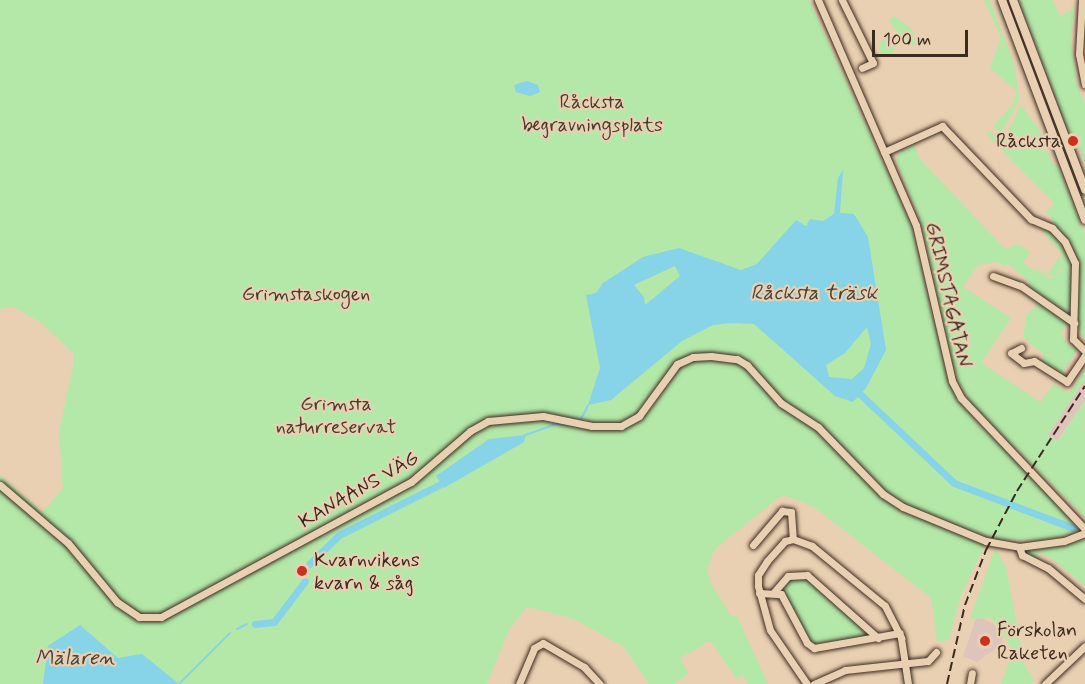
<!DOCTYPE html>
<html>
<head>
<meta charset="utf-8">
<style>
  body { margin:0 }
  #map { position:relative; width:1085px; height:684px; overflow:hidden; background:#ead0b2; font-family:Mynerve,sans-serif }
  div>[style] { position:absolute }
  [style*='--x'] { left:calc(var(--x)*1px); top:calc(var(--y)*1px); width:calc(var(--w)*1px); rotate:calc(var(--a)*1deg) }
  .built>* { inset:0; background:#dfc4bc }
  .green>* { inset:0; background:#b3e8a9 }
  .round { border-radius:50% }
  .water>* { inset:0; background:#87d3e7 }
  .stream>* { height:2px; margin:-1px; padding:0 1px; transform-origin:1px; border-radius:1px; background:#87d3e7 }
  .canal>* { height:7px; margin:-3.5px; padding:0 3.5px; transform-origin:3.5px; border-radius:3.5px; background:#87d3e7 }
  .roads { filter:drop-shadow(0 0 2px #3b2a1e) drop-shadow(0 0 2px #3b2a1e) }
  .minor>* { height:7px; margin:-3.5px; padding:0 3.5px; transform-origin:3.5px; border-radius:3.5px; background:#ead0b2 }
  .major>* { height:8px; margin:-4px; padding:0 4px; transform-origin:4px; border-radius:4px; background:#ead0b2 }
  .rail>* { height:2px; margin-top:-1px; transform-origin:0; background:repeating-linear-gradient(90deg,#3b2a1e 0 9px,transparent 0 13.5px) }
  .dots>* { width:16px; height:16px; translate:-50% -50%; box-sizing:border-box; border:3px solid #ead0b2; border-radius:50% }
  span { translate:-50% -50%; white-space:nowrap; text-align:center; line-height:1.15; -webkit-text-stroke:4.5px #ead0b2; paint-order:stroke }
  .park-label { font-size:20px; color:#473d2c }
  .poi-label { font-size:20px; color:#3b2a1e }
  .right { translate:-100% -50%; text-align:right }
  .left { translate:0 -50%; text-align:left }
  .street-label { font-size:20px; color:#3b2a1e }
  .water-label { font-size:21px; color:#46433c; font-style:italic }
  .scale { position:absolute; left:872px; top:30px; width:96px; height:27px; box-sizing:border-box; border:3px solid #3b2a1e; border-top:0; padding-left:8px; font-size:18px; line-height:21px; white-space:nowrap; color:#3b2a1e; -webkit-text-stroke:4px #ead0b2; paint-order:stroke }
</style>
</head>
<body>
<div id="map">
  <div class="built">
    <div style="clip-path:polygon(1085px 379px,1085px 400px,1057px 441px,1048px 435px)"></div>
    <div style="clip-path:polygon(977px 616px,994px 624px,1003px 637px,1001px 645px,977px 662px,963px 656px)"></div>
  </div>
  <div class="green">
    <div style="clip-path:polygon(0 0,809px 0,911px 225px,948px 382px,975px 421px,1062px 506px,1080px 530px,1047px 541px,988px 539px,961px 595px,949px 640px,937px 642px,931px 598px,814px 507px,782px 495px,715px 549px,707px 569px,711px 583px,731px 616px,737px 616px,768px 684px,749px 684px,742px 675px,737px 679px,710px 641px,680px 658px,689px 674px,673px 684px,649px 684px,624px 647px,572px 618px,527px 607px,509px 630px,487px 684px,0 684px,0 475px,42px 512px,63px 489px,59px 431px,73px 365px,73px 353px,40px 322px,14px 307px,0 309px)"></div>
    <div style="clip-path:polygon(984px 0,990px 0,1014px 64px,1020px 99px,1001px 133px,993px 126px,1013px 104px,1017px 92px,990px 68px,1001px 38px)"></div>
    <div style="clip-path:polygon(1019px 0,1053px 0,1060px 17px,1074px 7px,1071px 40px,1077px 85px,1085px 104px,1085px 163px,1076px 139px,1069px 134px)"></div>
    <div style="clip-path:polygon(894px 16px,912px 29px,917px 46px,909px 46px,888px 21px)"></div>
    <div class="round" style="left:879px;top:39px;width:16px;height:16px"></div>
    <div style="clip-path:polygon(1021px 105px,1040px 131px,1045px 142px,1007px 134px)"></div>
    <div style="clip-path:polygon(989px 131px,1002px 141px,1048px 151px,1052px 163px,1058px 166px,1085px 235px,1085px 340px,1077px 328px,1078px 264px,1074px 249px,1046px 212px,1054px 203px,986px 134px)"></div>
    <div style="clip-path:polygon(914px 145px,920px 159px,1005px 249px,1019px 244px,1030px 252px,1023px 263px,1028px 267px,1051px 279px,1062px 270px,1062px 254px,1041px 230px,1049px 229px,1070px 258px,1072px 313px,1068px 314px,1030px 288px,1028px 280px,1008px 264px,1005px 267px,996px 262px,978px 265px,963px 287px,1011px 318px,981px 363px,1040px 402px,1054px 384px,1069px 393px,1085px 369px,1085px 379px,1048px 435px,1058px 441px,1085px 400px,1085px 517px,971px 404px,961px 386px,953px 369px,923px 228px,896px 160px,898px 153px)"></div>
    <div style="clip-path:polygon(1059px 256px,1062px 266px,1055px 276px,1045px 275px,1030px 265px,1048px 274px)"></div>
    <div style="clip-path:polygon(1039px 302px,1068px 322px,1061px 333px,1068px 346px,1078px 349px,1061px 375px,1044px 364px,1043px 354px,1023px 337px,1026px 316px)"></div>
    <div style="clip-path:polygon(1085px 539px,1085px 586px,1051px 558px,1039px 553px,1035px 559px,1024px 550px)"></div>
    <div style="clip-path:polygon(995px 548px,1006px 567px,1025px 666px,1034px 679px,1030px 684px,1001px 684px,1012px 654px,1008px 642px,991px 618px,970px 619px)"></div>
    <div style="clip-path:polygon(807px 576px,871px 635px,871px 638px,814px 644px,810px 640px,780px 587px,789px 578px)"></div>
  </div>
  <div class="water">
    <div style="clip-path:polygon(527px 81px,538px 85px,540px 92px,530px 96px,516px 92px,514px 85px)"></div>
    <div style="clip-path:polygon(evenodd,843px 170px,840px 213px,854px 214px,868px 237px,886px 350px,866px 388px,853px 402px,835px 396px,754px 324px,730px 323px,713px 325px,682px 341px,611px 400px,588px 405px,600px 368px,586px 295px,596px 293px,603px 283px,643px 257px,679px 248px,741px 270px,757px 264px,796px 220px,806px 226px,810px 219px,823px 221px,834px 214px,838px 178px,843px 170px,675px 266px,680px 276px,645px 305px,644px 297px,634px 285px,675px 266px,843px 170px,867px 327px,871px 344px,864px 368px,852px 379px,829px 377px,826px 365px,845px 353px,867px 327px)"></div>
    <div style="clip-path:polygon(526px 435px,524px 442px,444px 488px,436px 476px,489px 439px)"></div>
    <div style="clip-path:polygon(80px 625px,118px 658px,142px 654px,179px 684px,43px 684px,48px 646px)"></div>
  </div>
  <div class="stream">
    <div style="--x:579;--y:423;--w:20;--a:-63"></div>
    <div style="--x:523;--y:436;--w:35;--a:-20"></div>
    <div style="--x:556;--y:424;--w:17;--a:3"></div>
    <div style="--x:237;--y:629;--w:11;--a:-27"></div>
    <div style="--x:179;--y:684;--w:72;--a:-45"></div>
  </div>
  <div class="canal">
    <div style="--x:860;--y:394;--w:129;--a:43.4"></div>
    <div style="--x:954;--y:483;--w:127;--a:20.7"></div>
    <div style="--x:305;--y:568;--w:47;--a:-44.1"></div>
    <div style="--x:339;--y:535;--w:114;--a:-26.6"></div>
    <div style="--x:255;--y:624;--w:19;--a:-6"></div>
    <div style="--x:274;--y:622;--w:51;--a:-52.9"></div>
  </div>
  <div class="roads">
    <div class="minor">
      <div style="--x:818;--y:0;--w:245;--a:66.5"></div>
      <div style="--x:916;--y:225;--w:160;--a:77"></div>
      <div style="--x:952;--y:381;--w:19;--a:62"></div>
      <div style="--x:961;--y:398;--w:180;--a:46.6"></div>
      <div style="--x:842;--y:0;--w:70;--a:63.8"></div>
      <div style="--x:873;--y:63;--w:12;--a:156"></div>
      <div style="--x:1082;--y:0;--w:54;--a:93.2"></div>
      <div style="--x:1079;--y:54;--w:31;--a:79"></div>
      <div style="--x:884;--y:152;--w:64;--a:-24.1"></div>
      <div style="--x:942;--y:126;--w:129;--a:46.3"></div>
      <div style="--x:1031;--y:219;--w:23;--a:23"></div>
      <div style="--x:1052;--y:228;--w:19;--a:47"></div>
      <div style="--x:1065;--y:242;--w:23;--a:65"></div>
      <div style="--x:1075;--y:263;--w:76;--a:91.5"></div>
      <div style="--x:1073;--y:339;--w:17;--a:45"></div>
      <div style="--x:993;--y:276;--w:30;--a:20"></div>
      <div style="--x:1021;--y:286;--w:65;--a:34.9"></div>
      <div style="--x:1021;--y:348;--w:11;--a:153"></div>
      <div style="--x:1011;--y:353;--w:16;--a:38"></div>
      <div style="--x:1024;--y:363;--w:10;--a:-11"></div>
      <div style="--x:1034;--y:361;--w:39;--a:32"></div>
      <div style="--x:1067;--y:382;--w:32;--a:-56"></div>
      <div style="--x:0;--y:485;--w:89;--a:40.5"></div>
      <div style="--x:68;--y:543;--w:77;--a:50.3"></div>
      <div style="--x:117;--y:602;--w:27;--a:34"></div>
      <div style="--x:139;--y:617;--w:22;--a:0"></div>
      <div style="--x:161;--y:617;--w:284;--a:-28.4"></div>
      <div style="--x:411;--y:482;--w:78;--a:-40.8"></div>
      <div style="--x:470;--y:431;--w:21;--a:-29"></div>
      <div style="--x:488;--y:421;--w:55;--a:-5.2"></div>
      <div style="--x:543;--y:416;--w:50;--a:11.5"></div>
      <div style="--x:592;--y:426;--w:29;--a:0"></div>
      <div style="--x:621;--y:426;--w:21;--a:-29"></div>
      <div style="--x:639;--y:416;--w:64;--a:-53.8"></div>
      <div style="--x:677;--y:364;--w:17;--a:-24"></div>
      <div style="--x:693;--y:357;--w:18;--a:-3"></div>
      <div style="--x:711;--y:356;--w:26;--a:7"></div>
      <div style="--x:737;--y:359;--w:12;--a:31"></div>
      <div style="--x:747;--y:365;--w:51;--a:48.2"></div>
      <div style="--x:781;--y:403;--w:44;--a:33"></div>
      <div style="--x:818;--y:427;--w:93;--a:45.9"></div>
      <div style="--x:883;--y:494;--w:24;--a:33"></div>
      <div style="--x:903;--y:507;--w:90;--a:22.3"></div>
      <div style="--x:986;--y:541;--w:34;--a:10"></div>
      <div style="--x:1019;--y:547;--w:45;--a:-7.6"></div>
      <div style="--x:1064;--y:541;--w:22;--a:-21"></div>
      <div style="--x:753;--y:545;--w:45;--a:-49.5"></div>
      <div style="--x:782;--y:511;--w:9;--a:6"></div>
      <div style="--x:791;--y:512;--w:27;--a:86"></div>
      <div style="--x:1019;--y:547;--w:9;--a:69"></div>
      <div style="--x:1022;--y:555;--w:29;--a:27"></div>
      <div style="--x:1048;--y:568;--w:48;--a:40"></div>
      <div style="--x:774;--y:592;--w:21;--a:-49"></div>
      <div style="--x:788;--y:576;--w:19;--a:-3"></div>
      <div style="--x:807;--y:575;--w:95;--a:41.6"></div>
      <div style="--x:759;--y:593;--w:22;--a:3"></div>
      <div style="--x:781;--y:594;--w:55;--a:62"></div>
      <div style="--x:807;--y:643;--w:9;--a:36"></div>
      <div style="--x:814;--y:648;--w:87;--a:-9.9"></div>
      <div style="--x:519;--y:684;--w:39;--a:-67"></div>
      <div style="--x:534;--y:648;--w:10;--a:-29"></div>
      <div style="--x:543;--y:643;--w:48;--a:30.3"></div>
      <div style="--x:584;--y:667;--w:23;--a:47"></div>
      <div style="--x:807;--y:684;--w:65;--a:-124.4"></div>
      <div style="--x:770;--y:630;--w:46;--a:-105.3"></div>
      <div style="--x:758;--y:586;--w:11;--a:-90"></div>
      <div style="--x:758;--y:575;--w:17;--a:-57"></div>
      <div style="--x:767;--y:561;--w:27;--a:-48"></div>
      <div style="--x:785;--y:541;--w:8;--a:-14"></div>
      <div style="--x:793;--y:539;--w:20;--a:20"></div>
      <div style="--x:812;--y:546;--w:94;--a:39.4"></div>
      <div style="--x:885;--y:606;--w:36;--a:63"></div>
      <div style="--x:901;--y:638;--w:47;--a:81.3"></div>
      <div style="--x:814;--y:684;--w:34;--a:-24"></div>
      <div style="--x:845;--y:670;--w:83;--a:-6.2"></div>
      <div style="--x:928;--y:661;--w:12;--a:-48"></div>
      <div style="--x:970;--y:684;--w:11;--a:-80"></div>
      <div style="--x:1045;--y:684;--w:55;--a:-43.5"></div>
    </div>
    <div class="major">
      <div style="--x:1002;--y:0;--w:235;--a:69.3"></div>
      <div style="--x:1013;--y:0;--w:203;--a:69.2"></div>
    </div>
  </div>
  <div class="rail">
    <div style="--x:947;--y:684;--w:81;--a:-77.2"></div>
    <div style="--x:965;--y:605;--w:59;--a:-69.1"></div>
    <div style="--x:986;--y:550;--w:67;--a:-62.3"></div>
    <div style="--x:1017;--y:491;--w:125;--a:-57.1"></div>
  </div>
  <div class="dots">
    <div style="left:1073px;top:141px;background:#c8321e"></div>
    <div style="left:302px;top:571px;background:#c8321e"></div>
    <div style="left:985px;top:641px;background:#c8321e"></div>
  </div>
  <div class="park-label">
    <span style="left:592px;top:114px">Råcksta<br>begravningsplats</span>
    <span style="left:306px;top:294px">Grimstaskogen</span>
    <span style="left:336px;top:416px">Grimsta<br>naturreservat</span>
  </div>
  <div class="poi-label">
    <span class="right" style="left:1061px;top:141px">Råcksta</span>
    <span class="left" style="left:314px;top:572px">Kvarnvikens<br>kvarn &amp; såg</span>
    <span class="left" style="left:997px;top:642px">Förskolan<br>Raketen</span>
  </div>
  <div class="street-label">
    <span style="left:948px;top:295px;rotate:77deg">GRIMSTAGATAN</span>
    <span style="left:359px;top:490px;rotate:-30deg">KANAANS VÄG</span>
  </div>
  <div class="water-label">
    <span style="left:814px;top:293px">Råcksta träsk</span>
    <span style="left:75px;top:658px">Mälaren</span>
  </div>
  <div class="scale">100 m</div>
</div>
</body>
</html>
